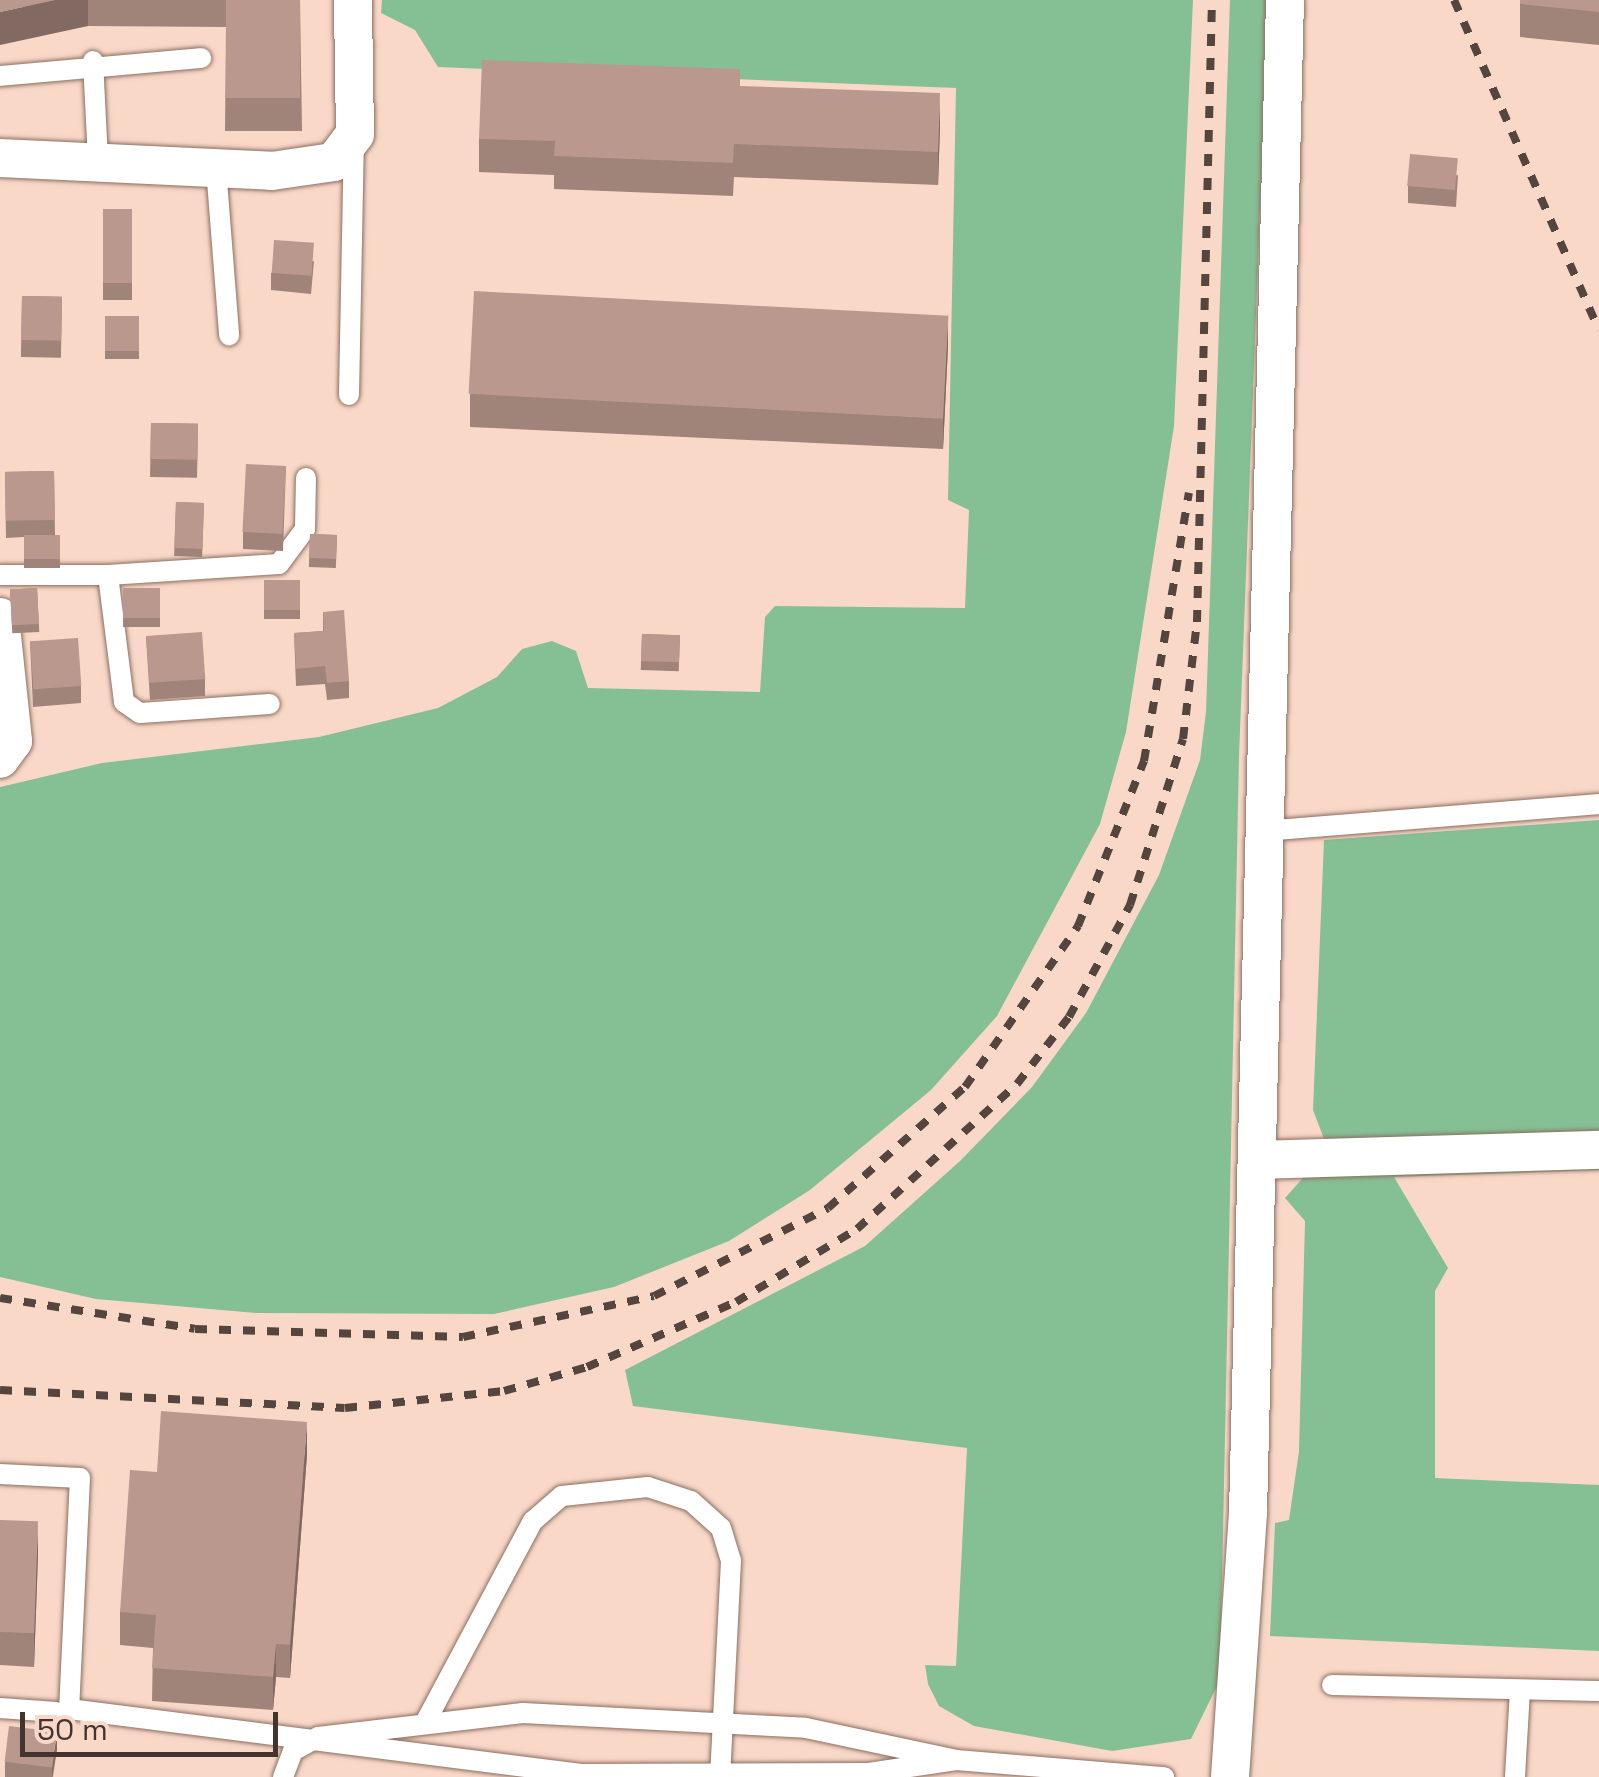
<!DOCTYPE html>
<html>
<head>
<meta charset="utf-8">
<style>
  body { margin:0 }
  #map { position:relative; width:1599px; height:1777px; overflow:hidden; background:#f9d8c8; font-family:"Space Grotesk",sans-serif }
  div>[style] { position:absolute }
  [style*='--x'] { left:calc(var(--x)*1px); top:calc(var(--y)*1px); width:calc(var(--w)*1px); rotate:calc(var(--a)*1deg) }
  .green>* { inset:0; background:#85c094 }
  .roads { filter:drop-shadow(0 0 2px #8c6f60) drop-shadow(0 0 2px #8c6f60) }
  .service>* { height:20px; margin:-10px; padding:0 10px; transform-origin:10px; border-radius:10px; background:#fff }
  .minor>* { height:38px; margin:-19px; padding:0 19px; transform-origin:19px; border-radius:19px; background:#fff }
  .rail>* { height:8px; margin-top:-4px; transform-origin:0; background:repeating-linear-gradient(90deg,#54453e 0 12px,transparent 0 24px) }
  .wall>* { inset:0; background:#a08379; transform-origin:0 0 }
  .shaded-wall>* { inset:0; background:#826a63 }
  .building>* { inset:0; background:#ba988d; transform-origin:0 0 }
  span { translate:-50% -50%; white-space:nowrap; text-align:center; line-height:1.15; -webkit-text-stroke:9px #f9d8c8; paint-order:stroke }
  .scale { position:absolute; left:20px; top:1712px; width:258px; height:45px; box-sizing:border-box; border:5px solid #42352f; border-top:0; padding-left:12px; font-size:30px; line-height:35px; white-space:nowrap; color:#42352f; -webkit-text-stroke:8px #f9d8c8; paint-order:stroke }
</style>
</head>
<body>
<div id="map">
  <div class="green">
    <div style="clip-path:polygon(382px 0,1193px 0,1174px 426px,1126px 732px,1100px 824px,997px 1016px,931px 1090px,810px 1190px,729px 1241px,614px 1287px,494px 1314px,257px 1313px,96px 1299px,0 1277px,0 787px,102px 763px,319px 737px,438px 708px,497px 677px,522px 649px,552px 641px,576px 651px,588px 688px,760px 692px,765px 617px,775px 606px,965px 608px,969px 510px,948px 500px,956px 88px,438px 67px,415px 30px,381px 13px)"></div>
    <div style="clip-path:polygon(1230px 0,1268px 0,1239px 757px,1220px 1680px,1191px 1739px,1112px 1751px,974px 1726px,939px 1706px,928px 1684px,925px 1665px,956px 1666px,967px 1448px,633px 1406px,625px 1370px,865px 1246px,960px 1161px,1032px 1087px,1086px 1013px,1159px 875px,1200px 760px,1206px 712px)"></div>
    <div style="clip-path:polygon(1599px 820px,1599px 1170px,1394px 1177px,1448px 1268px,1435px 1291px,1435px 1478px,1599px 1485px,1599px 1651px,1270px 1636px,1275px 1523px,1289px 1520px,1299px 1451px,1305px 1221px,1285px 1198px,1310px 1170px,1334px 1165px,1313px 1110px,1324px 840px)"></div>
  </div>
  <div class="roads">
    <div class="service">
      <div style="--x:93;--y:61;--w:98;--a:87.1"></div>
      <div style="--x:0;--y:76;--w:202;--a:-5.1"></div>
      <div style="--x:216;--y:168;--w:168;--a:85.5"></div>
      <div style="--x:349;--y:395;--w:254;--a:-88.9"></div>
      <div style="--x:0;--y:575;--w:108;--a:0"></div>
      <div style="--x:108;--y:575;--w:128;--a:82.8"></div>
      <div style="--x:124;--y:702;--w:19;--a:35"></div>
      <div style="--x:140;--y:713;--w:130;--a:-4"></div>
      <div style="--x:108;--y:575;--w:171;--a:-3.7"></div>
      <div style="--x:279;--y:564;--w:44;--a:-53.4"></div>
      <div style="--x:305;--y:529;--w:51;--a:-88.9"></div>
      <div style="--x:1264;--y:831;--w:336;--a:-4.6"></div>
      <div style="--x:0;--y:1474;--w:80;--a:2.9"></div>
      <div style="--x:80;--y:1478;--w:231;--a:92.7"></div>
      <div style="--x:69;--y:1709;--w:516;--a:7.24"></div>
      <div style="--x:581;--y:1774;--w:288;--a:-0.2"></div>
      <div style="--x:869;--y:1773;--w:88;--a:-8.5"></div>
      <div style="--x:1332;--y:1685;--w:267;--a:1.3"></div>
      <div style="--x:0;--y:1708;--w:56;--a:4.1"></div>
      <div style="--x:426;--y:1721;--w:227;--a:-61.9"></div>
      <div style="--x:533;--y:1521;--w:38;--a:-41"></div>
      <div style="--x:562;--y:1496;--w:86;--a:-6"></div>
      <div style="--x:648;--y:1487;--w:45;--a:18"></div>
      <div style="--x:691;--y:1501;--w:40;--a:42"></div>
      <div style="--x:721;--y:1528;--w:34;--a:73"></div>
      <div style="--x:731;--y:1561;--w:216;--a:92.9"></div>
      <div style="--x:283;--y:1777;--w:28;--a:-69"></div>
      <div style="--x:293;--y:1751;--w:29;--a:-29"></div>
      <div style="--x:318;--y:1737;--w:206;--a:-6.7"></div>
      <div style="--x:523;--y:1713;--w:283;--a:3"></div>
      <div style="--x:806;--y:1728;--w:153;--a:12"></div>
      <div style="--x:956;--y:1760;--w:209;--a:4.7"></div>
      <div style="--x:1515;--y:1777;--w:86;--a:-86.7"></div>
    </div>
    <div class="minor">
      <div style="--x:0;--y:158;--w:272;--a:2.7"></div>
      <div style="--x:272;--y:171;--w:63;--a:-8.3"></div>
      <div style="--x:334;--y:162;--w:35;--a:-53"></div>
      <div style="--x:355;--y:134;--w:134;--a:-90.9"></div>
      <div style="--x:0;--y:617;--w:125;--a:84"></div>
      <div style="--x:13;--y:741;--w:22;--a:126"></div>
      <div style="--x:1258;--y:1160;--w:341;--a:-1.7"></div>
      <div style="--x:1230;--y:1777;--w:265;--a:-86.1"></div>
      <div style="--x:1248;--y:1513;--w:1513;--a:-88.6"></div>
    </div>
  </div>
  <div class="rail">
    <div style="--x:1454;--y:0;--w:360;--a:66.3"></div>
    <div style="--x:0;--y:1298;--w:197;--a:9"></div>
    <div style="--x:195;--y:1329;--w:268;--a:1.7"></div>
    <div style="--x:463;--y:1337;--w:195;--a:-12.1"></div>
    <div style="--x:654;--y:1296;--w:195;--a:-26.8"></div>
    <div style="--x:828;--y:1208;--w:183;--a:-41.5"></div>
    <div style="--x:965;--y:1087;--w:197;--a:-54.9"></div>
    <div style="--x:1078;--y:926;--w:178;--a:-68.2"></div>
    <div style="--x:1144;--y:761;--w:272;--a:-80.5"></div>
    <div style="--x:0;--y:1390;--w:345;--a:3"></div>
    <div style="--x:345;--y:1408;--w:160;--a:-6.1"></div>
    <div style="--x:504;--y:1391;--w:86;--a:-16.1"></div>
    <div style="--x:587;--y:1367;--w:163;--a:-23.6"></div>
    <div style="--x:736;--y:1302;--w:141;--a:-31.1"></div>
    <div style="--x:857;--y:1229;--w:216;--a:-42.2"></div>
    <div style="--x:1017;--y:1084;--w:85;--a:-52.2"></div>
    <div style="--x:1069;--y:1017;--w:128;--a:-61.4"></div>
    <div style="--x:1130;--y:905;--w:174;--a:-72.3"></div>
    <div style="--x:1183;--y:739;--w:118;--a:-83.2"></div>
    <div style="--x:1197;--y:622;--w:622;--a:-88.62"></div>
  </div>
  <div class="wall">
    <div style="clip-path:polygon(0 0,300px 0,302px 131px,225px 131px,226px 27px,88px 26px)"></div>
    <div style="clip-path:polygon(1520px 0,1599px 0,1599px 45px,1520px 37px)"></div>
    <div style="clip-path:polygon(740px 86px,940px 127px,938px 185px,734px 177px,733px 196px,554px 189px,554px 175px,479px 172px,479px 139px)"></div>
    <div style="clip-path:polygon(1458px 175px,1456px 207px,1408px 203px,1408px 186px)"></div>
    <div style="left:103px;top:209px;width:29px;height:91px"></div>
    <div style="clip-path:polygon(314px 261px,311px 294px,271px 290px,271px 273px)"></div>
    <div style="left:22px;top:296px;width:40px;height:61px;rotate:1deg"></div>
    <div style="left:105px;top:316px;width:34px;height:43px"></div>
    <div style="clip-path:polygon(948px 346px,943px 449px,470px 427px,470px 394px)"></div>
    <div style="left:151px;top:423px;width:47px;height:54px;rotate:1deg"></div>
    <div style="clip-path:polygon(286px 466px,283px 551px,243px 549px,243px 532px)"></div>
    <div style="clip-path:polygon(54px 471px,55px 535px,60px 535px,60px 568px,24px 568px,24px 537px,6px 538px,5px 472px)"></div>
    <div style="left:176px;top:502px;width:28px;height:54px;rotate:2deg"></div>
    <div style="left:310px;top:534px;width:27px;height:33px;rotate:2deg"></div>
    <div style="left:300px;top:580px;width:39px;height:36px;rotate:90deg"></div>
    <div style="left:37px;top:588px;width:44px;height:27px;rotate:87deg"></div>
    <div style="left:123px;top:588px;width:37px;height:39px"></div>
    <div style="clip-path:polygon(323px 612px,349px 681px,349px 698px,327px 700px,325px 684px,296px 686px,294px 633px,323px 631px)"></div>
    <div style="left:642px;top:634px;width:38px;height:36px;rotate:2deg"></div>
    <div style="clip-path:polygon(146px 636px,205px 679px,205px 696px,150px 700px)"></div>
    <div style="clip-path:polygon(30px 641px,81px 686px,81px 703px,33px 707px)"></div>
    <div style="clip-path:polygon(307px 1455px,290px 1678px,276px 1677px,273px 1710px,152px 1701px,153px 1648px,120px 1645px,120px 1612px,157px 1472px)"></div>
    <div style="clip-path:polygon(0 1520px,38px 1555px,34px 1667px,0 1665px)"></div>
    <div style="clip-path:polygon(57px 1749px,53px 1777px,5px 1777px,5px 1762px)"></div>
  </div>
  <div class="shaded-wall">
    <div style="clip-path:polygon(55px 0,88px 0,88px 26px,0 45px,0 12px)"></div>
    <div style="clip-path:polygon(940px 93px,940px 127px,938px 185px,938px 152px)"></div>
    <div style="clip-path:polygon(948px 313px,948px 346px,943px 449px,943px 415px)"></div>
    <div style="clip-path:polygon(307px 1422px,307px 1455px,290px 1678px,290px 1645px)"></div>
    <div style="clip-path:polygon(38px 1521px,38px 1555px,34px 1667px,34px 1634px)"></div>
    <div style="clip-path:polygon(276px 1644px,276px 1677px,273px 1710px,273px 1677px)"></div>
    <div style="clip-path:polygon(57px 1732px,57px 1749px,52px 1777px,52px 1767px)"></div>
  </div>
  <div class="building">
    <div style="clip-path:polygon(0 0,55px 0,0 12px)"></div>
    <div style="left:226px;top:0;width:74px;height:98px"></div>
    <div style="clip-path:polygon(1520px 0,1599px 0,1599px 12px,1520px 4px)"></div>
    <div style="clip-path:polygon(482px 60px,740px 69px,740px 86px,940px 93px,938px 152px,734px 144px,733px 163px,554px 156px,555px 141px,479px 139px)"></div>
    <div style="left:1410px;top:154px;width:48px;height:32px;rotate:5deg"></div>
    <div style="left:103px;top:209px;width:29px;height:74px"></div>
    <div style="left:274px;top:240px;width:40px;height:33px;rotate:4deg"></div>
    <div style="left:474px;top:291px;width:475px;height:103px;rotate:3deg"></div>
    <div style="left:22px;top:296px;width:40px;height:44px;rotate:1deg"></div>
    <div style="left:105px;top:316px;width:34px;height:35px"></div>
    <div style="left:151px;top:423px;width:47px;height:36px;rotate:1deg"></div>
    <div style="left:246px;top:464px;width:40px;height:68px;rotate:3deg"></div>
    <div style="left:54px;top:471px;width:49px;height:49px;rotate:89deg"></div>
    <div style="left:176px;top:502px;width:28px;height:46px;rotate:2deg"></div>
    <div style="left:310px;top:534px;width:27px;height:24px;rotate:2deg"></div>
    <div style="left:24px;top:535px;width:36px;height:24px"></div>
    <div style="left:300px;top:580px;width:30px;height:36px;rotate:90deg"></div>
    <div style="left:37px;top:588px;width:36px;height:27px;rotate:87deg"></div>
    <div style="left:123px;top:588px;width:37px;height:30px"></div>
    <div style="clip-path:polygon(344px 610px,349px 681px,327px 683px,325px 666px,296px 669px,294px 633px,324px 631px,323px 612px)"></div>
    <div style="left:202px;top:632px;width:47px;height:56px;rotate:86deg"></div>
    <div style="left:642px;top:634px;width:38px;height:27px;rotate:2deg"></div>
    <div style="left:78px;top:638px;width:48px;height:48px;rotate:86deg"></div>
    <div style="clip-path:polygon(161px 1411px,307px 1422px,290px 1645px,276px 1644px,273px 1677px,152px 1668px,156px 1615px,120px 1612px,130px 1470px,157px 1472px)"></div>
    <div style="left:0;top:1520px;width:38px;height:112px;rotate:2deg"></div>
    <div style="left:9px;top:1726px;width:48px;height:36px;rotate:7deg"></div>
  </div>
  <div class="scale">50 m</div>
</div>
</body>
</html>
